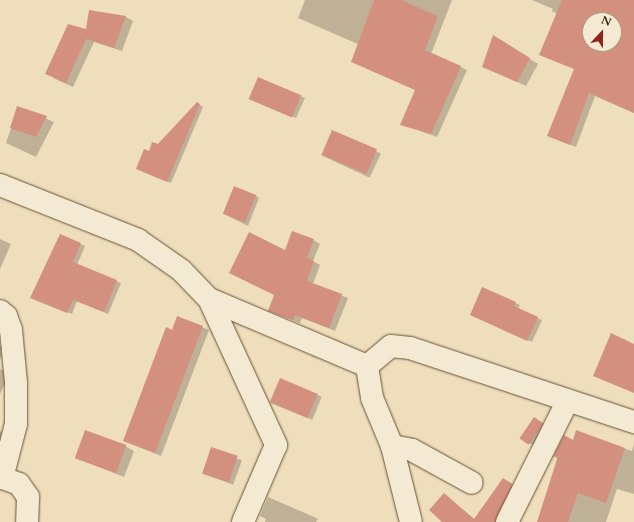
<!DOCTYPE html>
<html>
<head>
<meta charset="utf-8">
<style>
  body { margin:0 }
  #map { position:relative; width:634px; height:522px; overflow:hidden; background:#eedebc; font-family:Cardo,serif }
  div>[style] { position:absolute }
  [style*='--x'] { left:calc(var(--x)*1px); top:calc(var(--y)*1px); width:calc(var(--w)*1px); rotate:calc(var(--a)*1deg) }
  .shadow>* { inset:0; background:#0003; transform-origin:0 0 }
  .building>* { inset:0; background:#d4907e; transform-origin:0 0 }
  .roads { filter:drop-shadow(0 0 1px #685233) drop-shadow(0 0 1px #685233) }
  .minor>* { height:22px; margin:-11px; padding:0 11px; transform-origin:11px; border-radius:11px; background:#f4ead3 }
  span { translate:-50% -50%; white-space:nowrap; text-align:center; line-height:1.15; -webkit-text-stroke:3px #f4ead3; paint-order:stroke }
  .north { position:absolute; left:582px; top:12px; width:40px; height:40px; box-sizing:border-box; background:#f4ead3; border:1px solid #aa9a81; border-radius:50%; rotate:22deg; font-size:11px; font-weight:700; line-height:16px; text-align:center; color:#3b2305 }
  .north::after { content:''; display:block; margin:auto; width:14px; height:18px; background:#8f2418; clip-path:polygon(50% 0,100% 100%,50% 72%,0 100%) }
</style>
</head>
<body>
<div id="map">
  <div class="shadow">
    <div style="clip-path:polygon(305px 0,452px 0,431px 54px,467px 70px,437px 137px,401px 124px,416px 90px,360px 45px,298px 18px)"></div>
    <div style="clip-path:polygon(evenodd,532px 0,634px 0,634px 113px,595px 96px,576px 147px,549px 136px,575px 69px,557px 14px,552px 11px,553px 9px,532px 0,590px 20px,614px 20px,614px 44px,590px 44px,590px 20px)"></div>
    <div style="clip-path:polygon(126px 17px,133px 21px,122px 51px,94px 42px,73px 87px,53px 78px,87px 30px)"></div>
    <div style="clip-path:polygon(502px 41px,538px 64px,526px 86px,483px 66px)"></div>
    <div style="clip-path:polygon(259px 78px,305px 98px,296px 118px,254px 101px)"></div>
    <div style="clip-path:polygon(198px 104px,203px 107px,171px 183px,141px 171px,150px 152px)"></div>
    <div style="clip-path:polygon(18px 107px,54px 122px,36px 157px,6px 143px)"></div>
    <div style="left:333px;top:131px;width:53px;height:27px;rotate:25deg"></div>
    <div style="clip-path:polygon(255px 195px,259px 198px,248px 226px,228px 216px)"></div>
    <div style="clip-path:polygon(0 239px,11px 244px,0 269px)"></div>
    <div style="clip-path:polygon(313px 240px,320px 244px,313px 261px,320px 265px,313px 284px,348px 298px,335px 331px,302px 318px,300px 323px,276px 314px,275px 295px,286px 251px)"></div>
    <div style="clip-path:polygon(80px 244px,85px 246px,77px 265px,121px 283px,108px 314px,77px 301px,72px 314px,36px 300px)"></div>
    <div style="clip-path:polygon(516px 303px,520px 305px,518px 309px,542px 320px,532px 342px,476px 317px)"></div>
    <div style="clip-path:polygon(178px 317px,209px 330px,161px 456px,124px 441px)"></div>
    <div style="clip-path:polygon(0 346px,4px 348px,0 360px)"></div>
    <div style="clip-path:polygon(0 369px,6px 372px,7px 379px,0 394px)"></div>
    <div style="left:280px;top:380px;width:45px;height:25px;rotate:22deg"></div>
    <div style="clip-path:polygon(534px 418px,546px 426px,536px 447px,522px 439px)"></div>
    <div style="clip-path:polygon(0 431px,5px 434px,0 454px)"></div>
    <div style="clip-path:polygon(577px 432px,632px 451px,634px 444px,634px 494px,617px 489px,606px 522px,538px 522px,558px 459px,555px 457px,565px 437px,573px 442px)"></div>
    <div style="clip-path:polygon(125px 446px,134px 451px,124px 477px,76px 458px)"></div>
    <div style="left:211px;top:449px;width:33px;height:26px;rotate:20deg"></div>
    <div style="clip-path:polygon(508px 481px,516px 487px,500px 522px,444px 522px,444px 494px,475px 520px)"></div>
    <div style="clip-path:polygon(268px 497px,314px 517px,318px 519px,316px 522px,265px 522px,266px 519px,260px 516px)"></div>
  </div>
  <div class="building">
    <div style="clip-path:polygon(374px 0,401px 0,438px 16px,425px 50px,461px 66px,431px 134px,400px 125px,415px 90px,351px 62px)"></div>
    <div style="clip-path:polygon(evenodd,562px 0,634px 0,634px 113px,589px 93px,570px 145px,547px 136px,574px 69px,539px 55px,562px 0,590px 20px,614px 20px,614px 44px,590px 44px,590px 20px)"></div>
    <div style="clip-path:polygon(89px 10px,126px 16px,114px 48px,86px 39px,66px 83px,45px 74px,68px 24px,86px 29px)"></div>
    <div style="clip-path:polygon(493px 35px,530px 58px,517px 82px,482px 67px)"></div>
    <div style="left:258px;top:77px;width:47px;height:24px;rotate:23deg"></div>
    <div style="clip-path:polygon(197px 102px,200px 104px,167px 182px,136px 169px,144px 149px,149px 151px,152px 142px,158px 144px)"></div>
    <div style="clip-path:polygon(17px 106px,47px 116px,36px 137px,10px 128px)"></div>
    <div style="left:332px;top:130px;width:49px;height:27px;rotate:23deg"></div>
    <div style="left:234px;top:186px;width:24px;height:30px;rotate:22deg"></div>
    <div style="clip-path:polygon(292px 231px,314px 239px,307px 258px,314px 261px,307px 281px,342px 294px,329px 328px,295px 315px,293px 320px,268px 311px,274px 295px,229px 273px,249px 232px,285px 250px)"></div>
    <div style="clip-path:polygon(60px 234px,81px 243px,73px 262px,117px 280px,104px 312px,73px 300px,67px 313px,30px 298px)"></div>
    <div style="clip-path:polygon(482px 287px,516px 302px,514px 306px,538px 317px,527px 341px,470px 315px)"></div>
    <div style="clip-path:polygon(177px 316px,203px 326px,155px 453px,123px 441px,166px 327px,172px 330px)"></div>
    <div style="clip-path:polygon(611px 333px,634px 344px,634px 393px,593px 376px)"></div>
    <div style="left:280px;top:378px;width:41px;height:26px;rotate:23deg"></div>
    <div style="left:534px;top:417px;width:11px;height:26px;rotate:34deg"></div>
    <div style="left:85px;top:430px;width:44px;height:30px;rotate:20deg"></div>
    <div style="clip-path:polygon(576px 430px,625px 448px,606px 503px,578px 493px,568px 522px,537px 522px,558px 456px,553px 457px,564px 435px,573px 440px)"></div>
    <div style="left:211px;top:447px;width:28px;height:28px;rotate:18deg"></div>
    <div style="clip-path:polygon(503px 478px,512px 484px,495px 522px,442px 522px,429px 510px,444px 493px,474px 519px)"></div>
  </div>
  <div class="roads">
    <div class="minor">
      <div style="--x:0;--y:185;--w:149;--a:21.7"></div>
      <div style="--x:138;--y:240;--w:52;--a:34.9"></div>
      <div style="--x:181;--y:270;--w:40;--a:46"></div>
      <div style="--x:209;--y:299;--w:172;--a:23"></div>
      <div style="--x:367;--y:366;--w:31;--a:-40"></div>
      <div style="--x:391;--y:346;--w:19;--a:6"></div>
      <div style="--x:410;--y:348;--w:236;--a:18.3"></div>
      <div style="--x:209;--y:299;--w:161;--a:65.3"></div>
      <div style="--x:276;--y:445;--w:84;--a:113.2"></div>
      <div style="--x:0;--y:311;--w:8;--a:40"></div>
      <div style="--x:6;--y:316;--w:15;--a:70"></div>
      <div style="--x:11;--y:330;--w:53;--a:84.6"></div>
      <div style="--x:16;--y:383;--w:41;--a:90"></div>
      <div style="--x:16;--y:424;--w:56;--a:104.5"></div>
      <div style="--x:367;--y:366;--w:32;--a:81"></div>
      <div style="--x:372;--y:398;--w:52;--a:67.4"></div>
      <div style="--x:392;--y:446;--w:78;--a:76"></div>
      <div style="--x:392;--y:446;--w:20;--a:11"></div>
      <div style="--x:412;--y:450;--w:68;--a:28.8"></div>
      <div style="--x:0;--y:477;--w:20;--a:20"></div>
      <div style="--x:19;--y:484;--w:16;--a:55"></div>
      <div style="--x:28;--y:497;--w:25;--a:92"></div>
      <div style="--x:507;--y:522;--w:134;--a:-63.4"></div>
    </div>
  </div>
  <div class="north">N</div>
</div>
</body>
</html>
